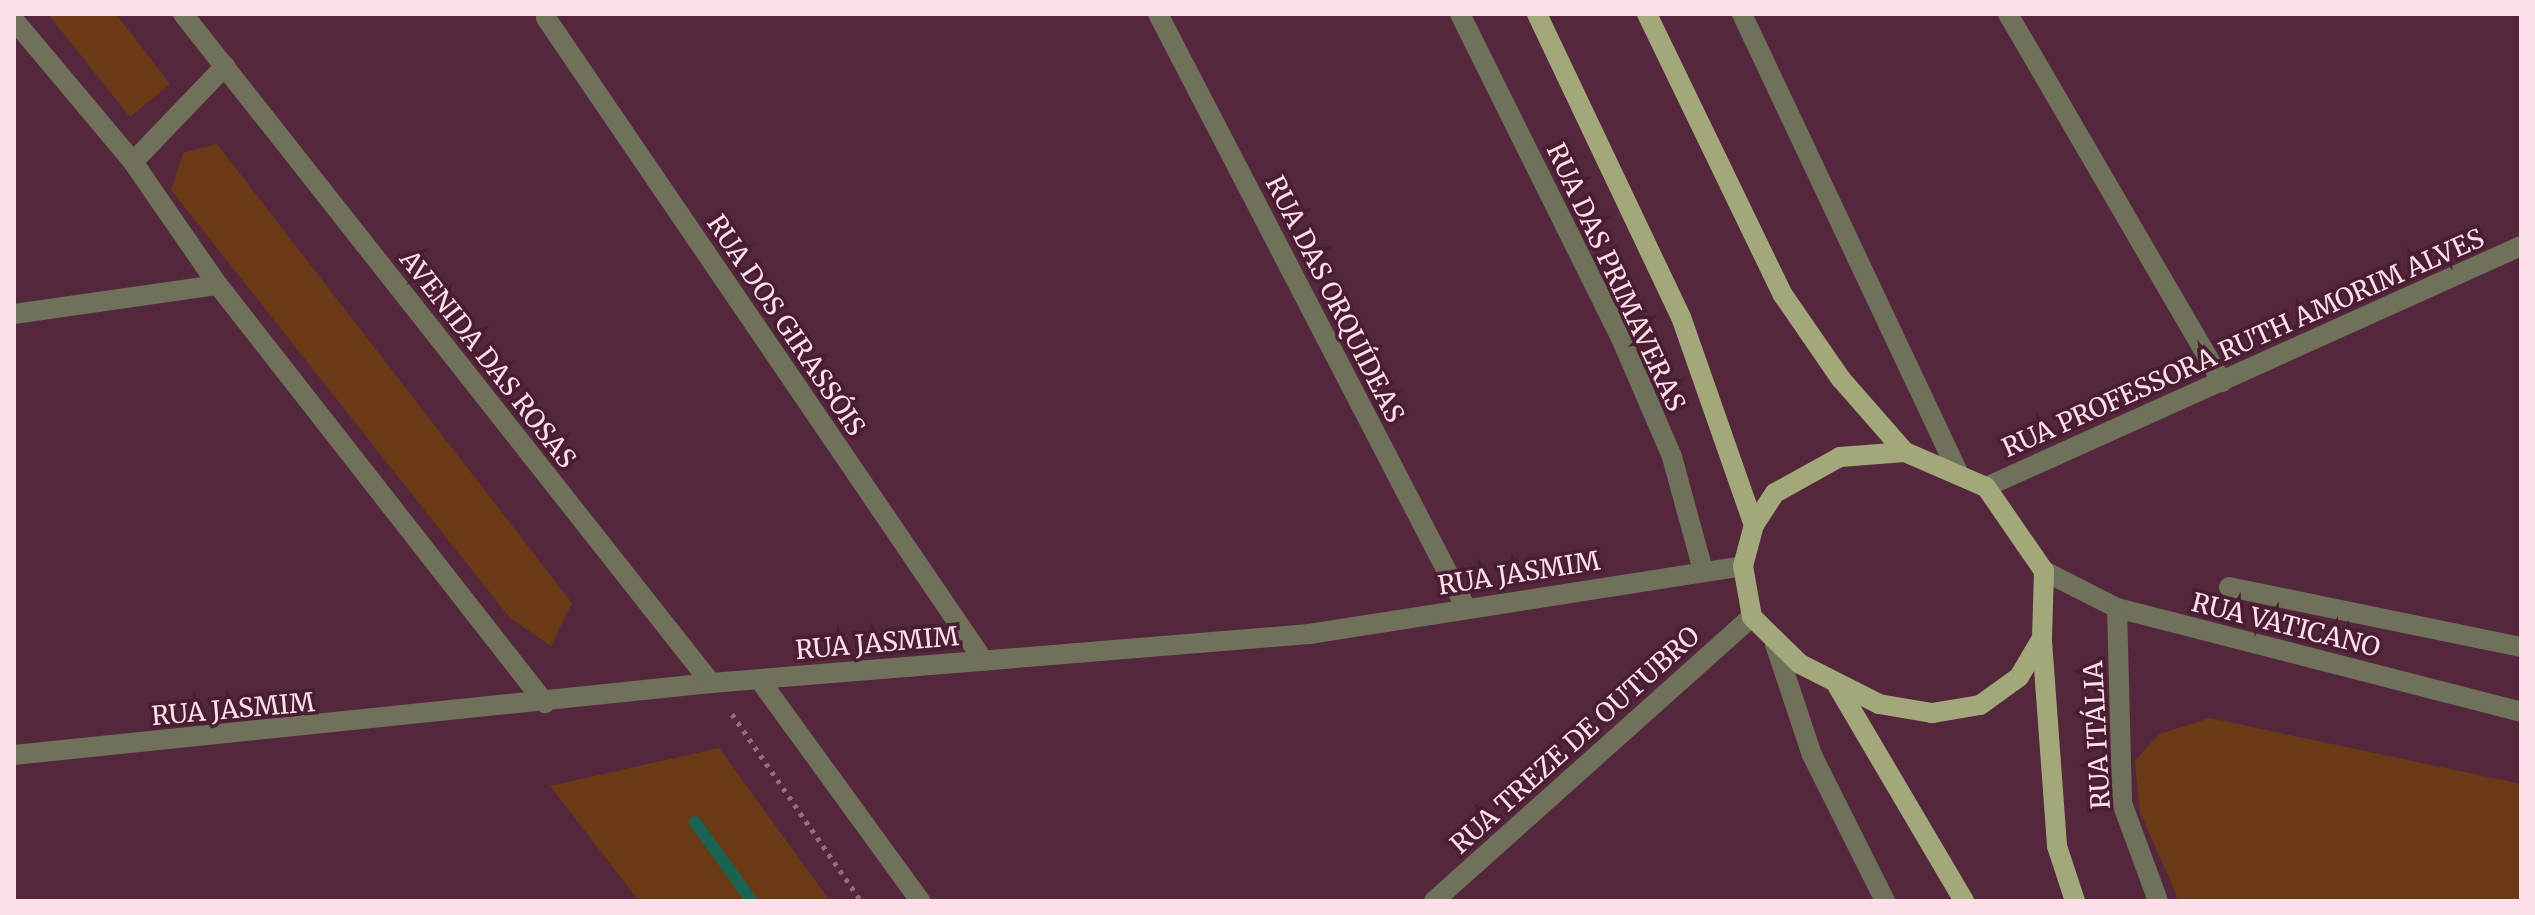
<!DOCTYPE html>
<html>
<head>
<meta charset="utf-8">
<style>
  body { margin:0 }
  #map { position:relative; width:2535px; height:915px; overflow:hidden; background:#55273c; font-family:Merriweather,serif }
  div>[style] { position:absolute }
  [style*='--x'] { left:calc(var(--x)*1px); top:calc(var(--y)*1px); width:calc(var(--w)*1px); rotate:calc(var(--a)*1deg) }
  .green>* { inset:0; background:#6a3916 }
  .stream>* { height:12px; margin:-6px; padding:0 6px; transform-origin:6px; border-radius:6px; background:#1b6351 }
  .path>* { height:5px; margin-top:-2.5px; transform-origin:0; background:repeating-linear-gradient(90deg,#946c7e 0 4px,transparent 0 10px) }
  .pedestrian>* { height:20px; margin:-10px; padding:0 10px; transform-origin:10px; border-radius:10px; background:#6f715b }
  .minor>* { height:20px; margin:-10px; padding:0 10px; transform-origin:10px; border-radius:10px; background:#6f715b }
  .primary>* { height:20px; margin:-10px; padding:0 10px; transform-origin:10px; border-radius:10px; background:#a3a87b }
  span { translate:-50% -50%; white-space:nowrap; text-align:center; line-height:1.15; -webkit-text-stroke:7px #4a1d32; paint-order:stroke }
  .street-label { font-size:26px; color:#fddfea }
  .frame { position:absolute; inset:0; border:16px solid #fddfea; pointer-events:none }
</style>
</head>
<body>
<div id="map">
  <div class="green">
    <div style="clip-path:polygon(48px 14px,116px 14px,170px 84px,130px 117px)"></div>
    <div style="clip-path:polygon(217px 144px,572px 603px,551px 646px,510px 618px,171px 190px,183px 153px)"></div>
    <div style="clip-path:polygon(2210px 718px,2521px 784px,2521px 901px,2179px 901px,2140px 812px,2135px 761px,2159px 734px)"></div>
    <div style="clip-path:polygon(719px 748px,830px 901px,639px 901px,550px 786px)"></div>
  </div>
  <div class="stream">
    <div style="--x:695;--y:822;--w:97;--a:54.2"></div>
  </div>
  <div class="path">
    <div style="--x:732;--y:714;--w:227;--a:55.4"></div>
  </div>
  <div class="pedestrian">
    <div style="--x:2229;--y:587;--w:298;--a:11.6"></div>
  </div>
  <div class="minor">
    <div style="--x:183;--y:14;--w:852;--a:51.72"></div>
    <div style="--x:1158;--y:14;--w:669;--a:62.59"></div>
    <div style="--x:1460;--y:14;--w:367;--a:63.6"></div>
    <div style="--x:1623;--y:343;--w:124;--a:66.7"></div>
    <div style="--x:1672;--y:457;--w:117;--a:74.7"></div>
    <div style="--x:1742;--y:14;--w:506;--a:64.75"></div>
    <div style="--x:2008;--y:14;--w:426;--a:59.8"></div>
    <div style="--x:546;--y:18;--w:778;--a:55.74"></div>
    <div style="--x:14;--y:20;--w:185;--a:50"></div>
    <div style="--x:133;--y:162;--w:150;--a:55.4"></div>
    <div style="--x:218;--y:285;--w:531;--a:51.96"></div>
    <div style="--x:133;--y:162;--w:133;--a:-46.2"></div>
    <div style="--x:14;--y:314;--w:206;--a:-8.1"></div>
    <div style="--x:1986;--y:487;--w:587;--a:-24.25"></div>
    <div style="--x:2044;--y:571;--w:82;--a:26.9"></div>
    <div style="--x:2117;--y:608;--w:417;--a:14.4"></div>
    <div style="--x:2117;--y:608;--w:195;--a:88.5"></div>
    <div style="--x:2122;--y:803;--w:104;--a:69.8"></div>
    <div style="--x:1775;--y:644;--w:117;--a:71.6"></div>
    <div style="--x:1812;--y:755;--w:163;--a:63.4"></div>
    <div style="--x:759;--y:679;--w:274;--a:54"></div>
    <div style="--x:14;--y:755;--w:701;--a:-5.9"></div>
    <div style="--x:711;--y:683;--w:600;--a:-4.68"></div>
    <div style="--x:1309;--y:634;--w:439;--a:-8.9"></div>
    <div style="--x:1434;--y:901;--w:426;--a:-41.8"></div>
  </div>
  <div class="primary">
    <div style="--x:1537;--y:14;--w:335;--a:64.6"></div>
    <div style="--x:1681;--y:317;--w:220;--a:70.7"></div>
    <div style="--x:1647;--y:14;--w:312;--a:64.2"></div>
    <div style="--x:1783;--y:295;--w:102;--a:55.4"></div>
    <div style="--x:1841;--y:379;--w:97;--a:48.8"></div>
    <div style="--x:1905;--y:452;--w:88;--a:23.4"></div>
    <div style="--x:1986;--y:487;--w:102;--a:55.4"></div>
    <div style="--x:2044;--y:571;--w:67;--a:91.7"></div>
    <div style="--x:2042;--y:638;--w:45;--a:120.5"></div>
    <div style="--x:2019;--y:677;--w:48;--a:144.3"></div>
    <div style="--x:1980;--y:705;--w:49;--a:170.5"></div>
    <div style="--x:1932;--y:713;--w:54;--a:-170.4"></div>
    <div style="--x:1879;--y:704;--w:89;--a:-153.1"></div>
    <div style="--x:1800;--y:664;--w:67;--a:-135.6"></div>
    <div style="--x:1752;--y:617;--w:52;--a:-100"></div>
    <div style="--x:1743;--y:566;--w:42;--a:-75"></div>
    <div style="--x:1754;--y:525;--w:38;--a:-57"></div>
    <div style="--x:1775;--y:493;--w:74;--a:-29"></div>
    <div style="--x:1840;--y:457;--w:65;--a:-4.4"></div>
    <div style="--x:2042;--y:641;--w:206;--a:85.8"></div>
    <div style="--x:2057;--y:846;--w:58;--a:71.9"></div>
    <div style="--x:1838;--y:687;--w:248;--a:59.5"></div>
  </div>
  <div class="street-label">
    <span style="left:1616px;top:277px;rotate:65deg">RUA DAS PRIMAVERAS</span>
    <span style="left:1335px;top:299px;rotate:63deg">RUA DAS ORQUÍDEAS</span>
    <span style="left:786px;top:325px;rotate:56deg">RUA DOS GIRASSÓIS</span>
    <span style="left:2243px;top:343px;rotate:-24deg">RUA PROFESSORA RUTH AMORIM ALVES</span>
    <span style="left:488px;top:359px;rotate:52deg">AVENIDA DAS ROSAS</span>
    <span style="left:1519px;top:573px;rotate:-9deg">RUA JASMIM</span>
    <span style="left:2286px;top:625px;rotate:14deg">RUA VATICANO</span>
    <span style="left:877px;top:643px;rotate:-5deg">RUA JASMIM</span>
    <span style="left:233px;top:709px;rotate:-5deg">RUA JASMIM</span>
    <span style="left:2097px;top:735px;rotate:-93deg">RUA ITÁLIA</span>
    <span style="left:1575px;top:740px;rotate:-42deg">RUA TREZE DE OUTUBRO</span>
  </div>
  <div class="frame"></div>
</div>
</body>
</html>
